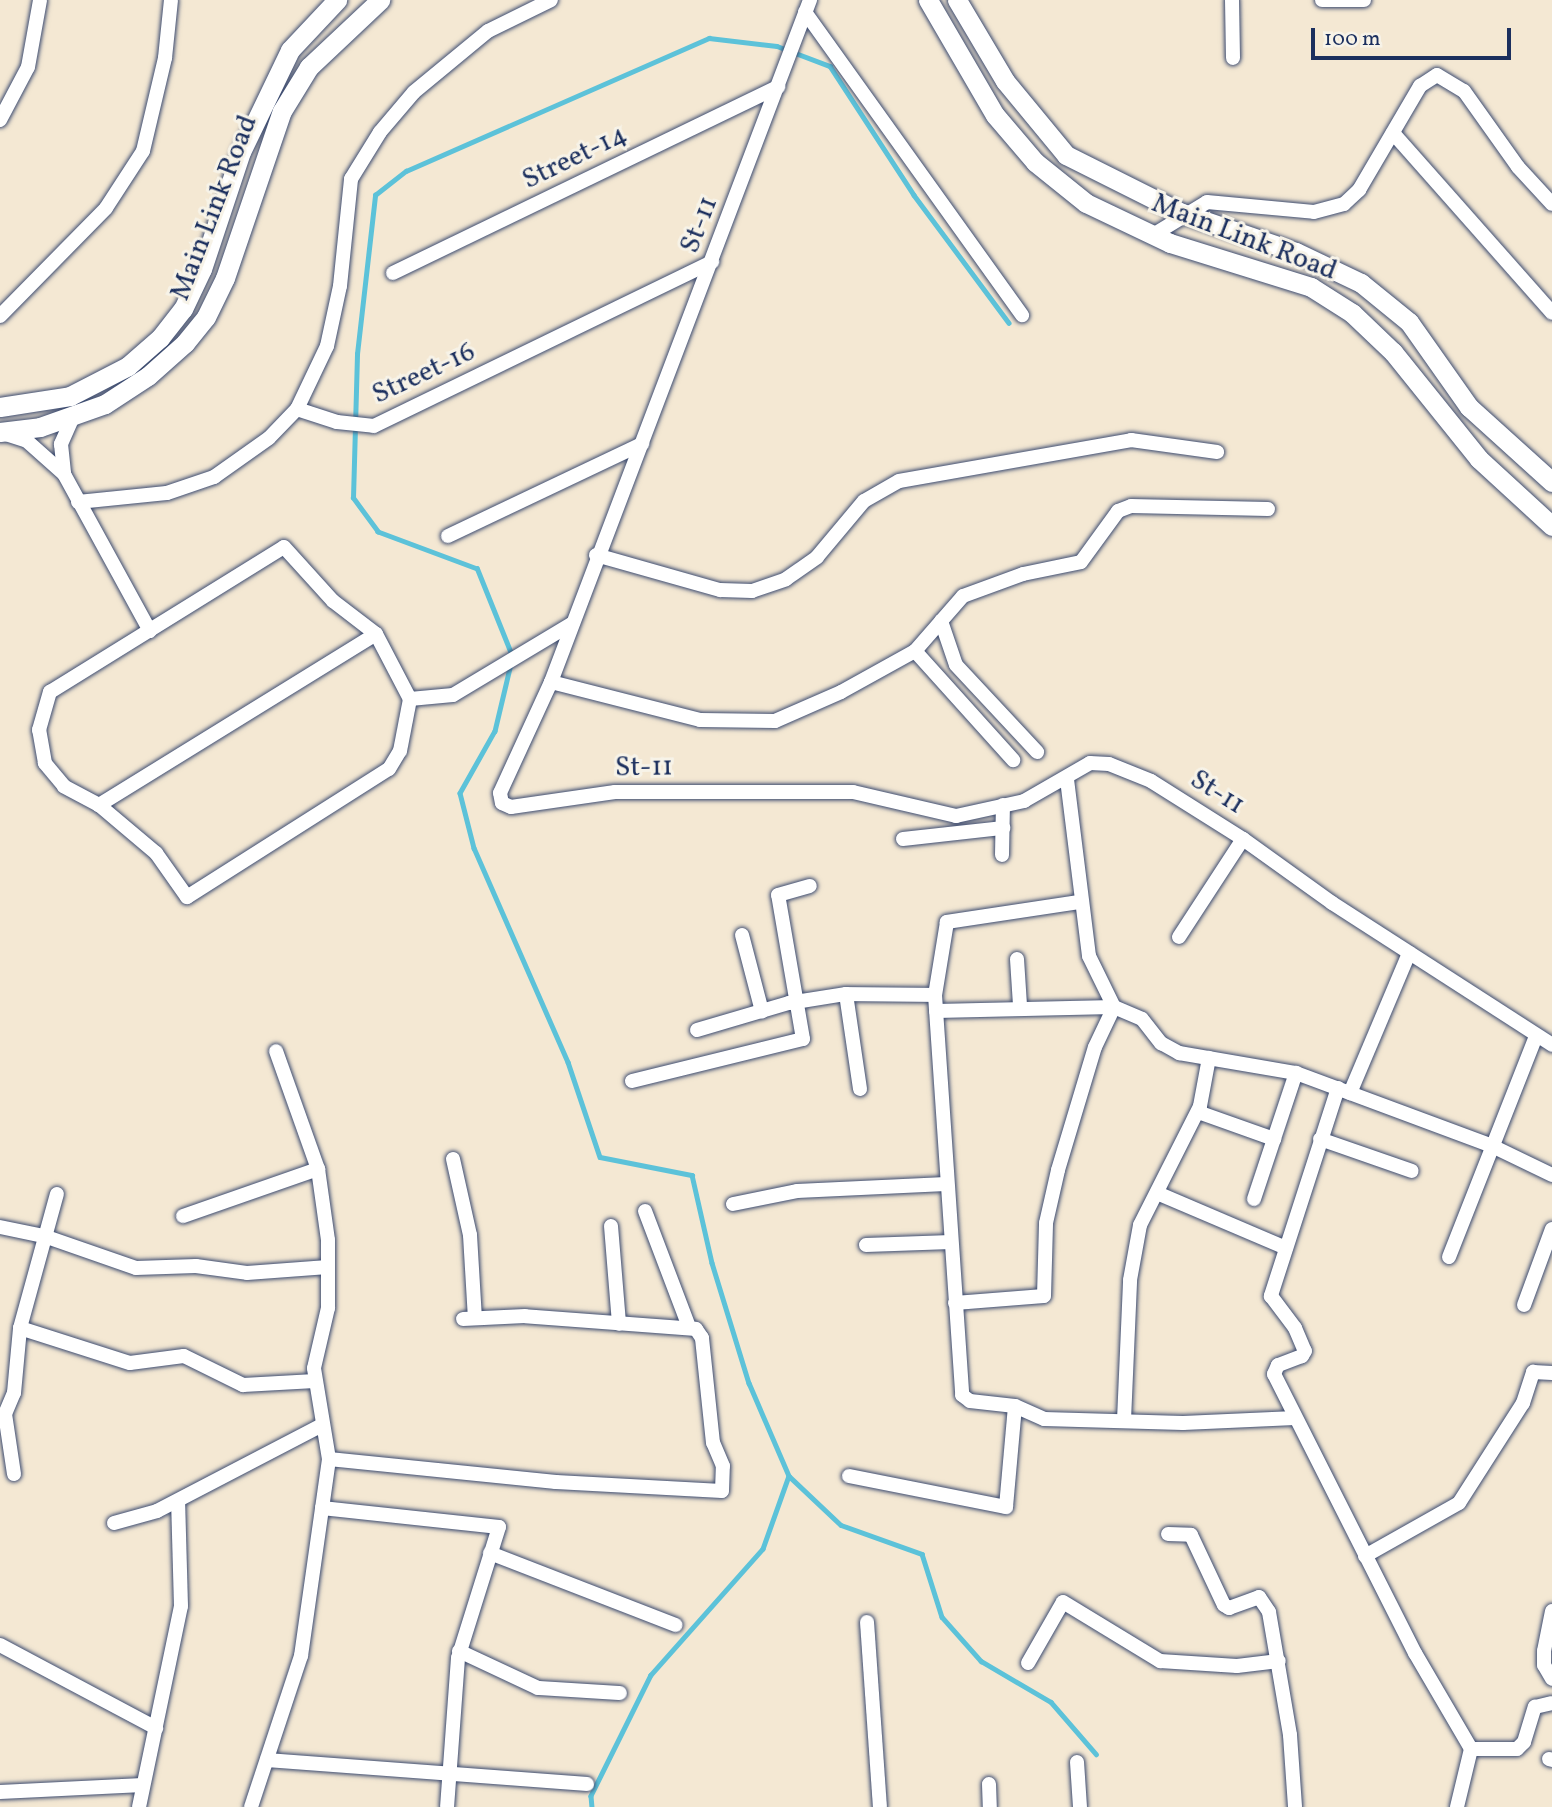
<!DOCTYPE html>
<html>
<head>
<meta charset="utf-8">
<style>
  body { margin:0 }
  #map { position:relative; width:1552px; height:1807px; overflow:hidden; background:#f4e8d3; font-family:Vollkorn,serif }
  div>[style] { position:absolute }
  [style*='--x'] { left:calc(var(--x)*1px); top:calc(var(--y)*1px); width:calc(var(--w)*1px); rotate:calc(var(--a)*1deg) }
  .stream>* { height:4.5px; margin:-2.25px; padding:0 2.25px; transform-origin:2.25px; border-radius:2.25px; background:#5cc2d9 }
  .roads { filter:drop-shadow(0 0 2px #3c4b70) drop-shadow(0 0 2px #3c4b70) }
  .street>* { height:14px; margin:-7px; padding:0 7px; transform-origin:7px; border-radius:7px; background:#fff }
  .secondary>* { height:19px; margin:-9.5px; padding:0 9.5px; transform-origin:9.5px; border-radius:9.5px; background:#fff }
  span { translate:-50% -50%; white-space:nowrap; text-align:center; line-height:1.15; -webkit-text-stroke:6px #f7f3e8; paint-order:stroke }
  .street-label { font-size:28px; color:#1b2f5e }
  .scale { position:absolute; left:1311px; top:28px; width:200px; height:32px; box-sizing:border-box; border:4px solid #1b2f5e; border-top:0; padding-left:9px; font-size:21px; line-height:24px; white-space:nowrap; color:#1b2f5e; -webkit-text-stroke:5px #f7f3e8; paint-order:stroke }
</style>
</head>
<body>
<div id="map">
  <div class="stream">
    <div style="--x:512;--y:656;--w:94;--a:-111.9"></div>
    <div style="--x:477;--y:569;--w:106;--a:-159.5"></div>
    <div style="--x:378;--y:532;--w:42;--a:-126.3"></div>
    <div style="--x:353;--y:498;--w:144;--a:-88.4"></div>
    <div style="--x:357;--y:354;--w:160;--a:-83.5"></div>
    <div style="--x:375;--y:195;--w:39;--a:-38"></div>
    <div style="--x:406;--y:171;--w:331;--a:-23.7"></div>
    <div style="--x:709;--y:38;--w:68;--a:6.7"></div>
    <div style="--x:777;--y:46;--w:57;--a:20.7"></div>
    <div style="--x:830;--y:66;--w:154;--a:56.9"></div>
    <div style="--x:914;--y:195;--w:159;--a:53.4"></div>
    <div style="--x:511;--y:664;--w:69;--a:103.4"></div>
    <div style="--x:495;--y:731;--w:71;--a:119.4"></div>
    <div style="--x:460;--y:793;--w:57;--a:75.7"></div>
    <div style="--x:474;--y:848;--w:234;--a:66.3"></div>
    <div style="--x:568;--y:1062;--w:100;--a:71.4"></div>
    <div style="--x:600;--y:1157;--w:94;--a:11.1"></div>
    <div style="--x:692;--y:1175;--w:90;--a:77.2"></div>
    <div style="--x:712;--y:1263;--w:126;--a:72.9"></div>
    <div style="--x:749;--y:1383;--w:101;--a:66.7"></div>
    <div style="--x:789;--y:1476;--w:77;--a:109.6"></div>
    <div style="--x:763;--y:1549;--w:169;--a:131.6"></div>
    <div style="--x:651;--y:1675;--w:135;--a:116.4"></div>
    <div style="--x:591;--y:1796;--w:11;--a:85"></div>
    <div style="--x:789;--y:1476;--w:71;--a:43.3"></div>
    <div style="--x:841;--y:1525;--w:86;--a:19.7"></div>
    <div style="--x:922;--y:1554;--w:66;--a:72.4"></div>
    <div style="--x:942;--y:1617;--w:59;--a:48.4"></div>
    <div style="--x:981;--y:1661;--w:81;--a:30.4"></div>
    <div style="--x:1051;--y:1702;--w:69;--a:49.1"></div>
  </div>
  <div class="roads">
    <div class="street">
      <div style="--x:810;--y:0;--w:730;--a:110.8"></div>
      <div style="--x:551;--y:682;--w:122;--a:114.7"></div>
      <div style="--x:500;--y:793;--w:10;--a:79"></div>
      <div style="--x:502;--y:803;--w:10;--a:24"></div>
      <div style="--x:511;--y:807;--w:105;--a:-8.2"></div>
      <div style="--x:615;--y:792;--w:238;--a:0"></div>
      <div style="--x:853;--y:792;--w:106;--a:13.1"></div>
      <div style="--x:956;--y:816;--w:70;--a:-12.4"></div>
      <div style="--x:1024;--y:801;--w:76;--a:-29.9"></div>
      <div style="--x:1090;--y:763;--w:19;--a:3"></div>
      <div style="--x:1109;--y:764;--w:45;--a:22"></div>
      <div style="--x:1151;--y:781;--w:109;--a:32.2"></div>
      <div style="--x:1243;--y:839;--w:110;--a:35.7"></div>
      <div style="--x:1332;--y:903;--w:262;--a:32.8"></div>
      <div style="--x:1232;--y:0;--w:58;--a:89"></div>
      <div style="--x:1322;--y:0;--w:42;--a:0"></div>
      <div style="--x:805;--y:12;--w:373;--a:54.4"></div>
      <div style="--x:0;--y:120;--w:60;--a:-62.2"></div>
      <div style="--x:28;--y:67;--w:68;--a:-79.8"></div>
      <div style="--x:1393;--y:133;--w:240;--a:48.5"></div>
      <div style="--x:1153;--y:235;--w:63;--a:-31.4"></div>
      <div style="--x:1207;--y:202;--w:107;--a:5.3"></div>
      <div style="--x:1314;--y:212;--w:31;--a:-15"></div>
      <div style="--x:1344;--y:204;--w:21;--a:-43"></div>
      <div style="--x:1359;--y:190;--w:121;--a:-59.6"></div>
      <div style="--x:1420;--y:86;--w:20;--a:-33"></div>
      <div style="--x:1437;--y:75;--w:31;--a:31"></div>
      <div style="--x:1464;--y:91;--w:93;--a:54.6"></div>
      <div style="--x:1518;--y:167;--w:50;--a:47.4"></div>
      <div style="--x:393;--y:273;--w:428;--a:-25.8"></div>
      <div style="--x:0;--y:316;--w:151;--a:-45.5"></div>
      <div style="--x:106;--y:208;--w:68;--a:-57"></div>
      <div style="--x:143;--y:151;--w:96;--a:-76.7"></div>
      <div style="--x:165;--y:58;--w:58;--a:-84.1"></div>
      <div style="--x:297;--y:409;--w:42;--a:18"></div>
      <div style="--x:337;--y:422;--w:37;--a:6"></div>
      <div style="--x:374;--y:426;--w:376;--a:-25.9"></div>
      <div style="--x:73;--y:417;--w:30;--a:114"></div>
      <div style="--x:61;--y:444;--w:30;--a:84"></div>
      <div style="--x:64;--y:474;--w:179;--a:61.3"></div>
      <div style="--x:6;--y:434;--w:22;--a:18"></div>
      <div style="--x:27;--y:441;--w:50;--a:41.7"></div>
      <div style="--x:78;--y:502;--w:89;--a:-5.8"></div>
      <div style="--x:167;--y:493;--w:50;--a:-18.8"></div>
      <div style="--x:214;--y:477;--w:67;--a:-35.3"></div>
      <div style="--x:269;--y:438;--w:40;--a:-46"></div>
      <div style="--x:297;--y:409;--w:70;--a:-64.5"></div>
      <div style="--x:327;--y:346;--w:61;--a:-77.8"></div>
      <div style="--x:340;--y:286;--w:108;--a:-84.1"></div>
      <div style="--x:351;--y:179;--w:55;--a:-58.3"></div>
      <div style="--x:380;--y:132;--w:52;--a:-49.6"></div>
      <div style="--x:414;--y:92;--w:96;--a:-39.5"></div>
      <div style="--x:488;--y:31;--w:70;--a:-26.2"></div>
      <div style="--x:448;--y:536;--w:215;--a:-25.4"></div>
      <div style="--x:596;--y:555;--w:129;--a:15.8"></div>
      <div style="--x:720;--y:590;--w:32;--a:2"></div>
      <div style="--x:752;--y:591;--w:36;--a:-19"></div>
      <div style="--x:786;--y:579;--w:38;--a:-35"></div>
      <div style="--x:817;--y:557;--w:73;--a:-50"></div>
      <div style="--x:864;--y:501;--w:40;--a:-29.7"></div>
      <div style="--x:899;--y:481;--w:236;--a:-10"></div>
      <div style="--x:1131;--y:440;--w:87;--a:7.9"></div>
      <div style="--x:941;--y:621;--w:46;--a:71.2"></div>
      <div style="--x:956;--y:665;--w:119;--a:47"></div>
      <div style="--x:376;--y:634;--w:326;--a:148.3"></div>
      <div style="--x:99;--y:805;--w:40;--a:-152"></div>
      <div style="--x:64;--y:786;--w:30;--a:-130"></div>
      <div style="--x:45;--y:763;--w:34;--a:-100"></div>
      <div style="--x:39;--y:730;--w:40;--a:-74"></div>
      <div style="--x:50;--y:692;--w:275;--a:-31.8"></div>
      <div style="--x:284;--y:547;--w:73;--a:47.8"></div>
      <div style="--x:333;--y:601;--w:54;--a:37.5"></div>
      <div style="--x:376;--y:634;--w:73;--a:62.4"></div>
      <div style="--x:410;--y:699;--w:43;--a:-5.3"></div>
      <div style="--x:453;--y:695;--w:140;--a:-31"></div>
      <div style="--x:915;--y:651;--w:147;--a:48"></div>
      <div style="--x:551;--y:682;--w:154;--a:14.3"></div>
      <div style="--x:700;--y:720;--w:75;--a:0.8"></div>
      <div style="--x:775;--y:721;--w:72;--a:-23.7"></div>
      <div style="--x:841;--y:692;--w:85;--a:-29"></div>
      <div style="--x:915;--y:651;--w:73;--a:-48.9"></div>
      <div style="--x:963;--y:596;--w:64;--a:-20.1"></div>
      <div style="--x:1023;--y:574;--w:59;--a:-11.7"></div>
      <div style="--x:1081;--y:562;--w:63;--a:-54"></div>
      <div style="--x:1118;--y:511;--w:14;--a:-21"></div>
      <div style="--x:1131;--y:506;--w:137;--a:1.3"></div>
      <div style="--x:99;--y:805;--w:75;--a:40.1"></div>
      <div style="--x:156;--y:853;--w:54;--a:54.8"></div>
      <div style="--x:187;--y:897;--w:239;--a:-32.4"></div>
      <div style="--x:389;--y:769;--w:21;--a:-59"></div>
      <div style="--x:400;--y:751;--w:53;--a:-79.1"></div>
      <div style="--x:903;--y:839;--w:101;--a:-6.3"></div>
      <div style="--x:1002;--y:855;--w:50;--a:-88.9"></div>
      <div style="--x:1079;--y:902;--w:134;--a:171.4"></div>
      <div style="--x:947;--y:922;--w:74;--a:99.3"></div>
      <div style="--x:935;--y:995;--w:401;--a:86.1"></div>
      <div style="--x:962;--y:1395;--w:10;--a:37"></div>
      <div style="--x:970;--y:1401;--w:45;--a:6.3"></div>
      <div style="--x:1015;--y:1406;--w:32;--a:24"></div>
      <div style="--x:1044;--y:1419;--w:139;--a:1.6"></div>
      <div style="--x:1183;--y:1423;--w:112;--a:-2.6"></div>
      <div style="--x:742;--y:935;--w:79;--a:75.3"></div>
      <div style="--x:1179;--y:937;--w:117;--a:-56.9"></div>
      <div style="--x:1017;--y:959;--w:46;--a:86.3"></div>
      <div style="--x:846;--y:994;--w:96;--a:81.6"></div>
      <div style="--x:936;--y:1011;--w:178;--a:-1.3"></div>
      <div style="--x:1114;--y:1007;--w:30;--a:23"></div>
      <div style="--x:1142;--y:1019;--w:31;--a:52"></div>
      <div style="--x:1161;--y:1043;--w:21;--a:29"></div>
      <div style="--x:1179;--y:1053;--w:119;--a:9.7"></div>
      <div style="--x:1296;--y:1073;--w:207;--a:20.4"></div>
      <div style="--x:1490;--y:1145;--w:69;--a:25.8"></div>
      <div style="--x:697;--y:1030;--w:96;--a:-16.4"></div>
      <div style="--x:789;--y:1003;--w:58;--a:-9"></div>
      <div style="--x:846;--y:994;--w:89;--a:0.6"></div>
      <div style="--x:632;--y:1081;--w:176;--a:-13.8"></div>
      <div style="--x:803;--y:1039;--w:146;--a:-99.8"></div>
      <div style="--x:778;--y:895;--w:33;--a:-16"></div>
      <div style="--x:1338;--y:1088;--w:219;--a:107.9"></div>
      <div style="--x:1271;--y:1296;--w:40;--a:53"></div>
      <div style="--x:1295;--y:1328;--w:25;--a:67"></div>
      <div style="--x:1305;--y:1351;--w:6;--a:121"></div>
      <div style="--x:1302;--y:1356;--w:26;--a:159"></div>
      <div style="--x:1278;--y:1365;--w:10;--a:114"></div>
      <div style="--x:1274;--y:1374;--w:313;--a:63.2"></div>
      <div style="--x:1415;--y:1653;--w:111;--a:59.7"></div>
      <div style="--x:1471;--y:1749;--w:60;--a:103.6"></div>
      <div style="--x:1350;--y:1093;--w:152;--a:-67.1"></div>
      <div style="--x:1198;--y:1112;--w:81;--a:19.6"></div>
      <div style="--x:1320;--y:1139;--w:97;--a:19.2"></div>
      <div style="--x:453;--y:1159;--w:78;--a:77.4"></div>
      <div style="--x:470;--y:1235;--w:83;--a:86.6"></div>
      <div style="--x:1157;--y:1193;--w:140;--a:23.1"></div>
      <div style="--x:1254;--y:1199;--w:133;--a:-71.6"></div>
      <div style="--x:733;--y:1204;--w:65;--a:-11.5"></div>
      <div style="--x:797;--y:1191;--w:149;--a:-2.7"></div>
      <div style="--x:645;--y:1211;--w:124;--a:69.2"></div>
      <div style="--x:183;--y:1216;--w:143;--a:-19.2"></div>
      <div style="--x:611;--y:1226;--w:98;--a:85.3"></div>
      <div style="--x:0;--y:1227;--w:45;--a:11.6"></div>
      <div style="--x:44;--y:1236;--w:97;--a:19.2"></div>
      <div style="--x:136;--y:1268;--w:60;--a:-1.9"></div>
      <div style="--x:196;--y:1266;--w:51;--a:7.8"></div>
      <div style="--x:247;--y:1273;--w:81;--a:-4.2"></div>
      <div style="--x:866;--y:1245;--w:85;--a:-2"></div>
      <div style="--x:1449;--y:1257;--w:238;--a:-68.5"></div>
      <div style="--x:955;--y:1303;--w:89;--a:-4.5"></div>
      <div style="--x:1044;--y:1296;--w:73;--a:-88.4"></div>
      <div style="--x:1046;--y:1223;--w:54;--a:-77.2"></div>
      <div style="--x:1058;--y:1170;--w:128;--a:-73.3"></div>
      <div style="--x:1095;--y:1047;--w:44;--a:-64.6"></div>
      <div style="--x:1114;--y:1007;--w:57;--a:-116.1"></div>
      <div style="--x:1089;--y:956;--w:178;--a:-97.1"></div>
      <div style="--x:1524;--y:1305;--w:81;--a:-69.8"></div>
      <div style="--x:20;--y:1328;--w:115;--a:17.7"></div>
      <div style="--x:130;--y:1363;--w:54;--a:-7.4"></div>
      <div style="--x:184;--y:1356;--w:66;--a:26.2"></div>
      <div style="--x:243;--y:1385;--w:72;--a:-3.2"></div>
      <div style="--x:1124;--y:1420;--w:140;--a:-87.5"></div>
      <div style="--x:1130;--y:1280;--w:56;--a:-79.7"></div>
      <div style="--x:1140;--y:1225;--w:133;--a:-63.2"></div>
      <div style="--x:1200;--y:1106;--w:49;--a:-79.4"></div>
      <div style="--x:329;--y:1459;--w:228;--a:5.8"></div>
      <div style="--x:556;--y:1482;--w:166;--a:3.1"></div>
      <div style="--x:722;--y:1491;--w:25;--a:-88"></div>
      <div style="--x:723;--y:1466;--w:25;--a:-113"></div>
      <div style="--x:713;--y:1443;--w:106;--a:-96"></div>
      <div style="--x:702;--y:1338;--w:11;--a:-124"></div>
      <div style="--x:696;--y:1329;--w:171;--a:-175.7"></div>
      <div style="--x:525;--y:1316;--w:62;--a:177.2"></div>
      <div style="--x:14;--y:1474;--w:61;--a:-98.5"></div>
      <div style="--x:5;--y:1414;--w:23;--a:-67"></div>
      <div style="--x:14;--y:1393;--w:65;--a:-84.7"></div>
      <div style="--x:20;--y:1328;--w:139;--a:-74.6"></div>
      <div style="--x:849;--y:1476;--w:160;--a:11.2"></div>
      <div style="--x:1006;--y:1507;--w:101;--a:-84.9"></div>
      <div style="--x:322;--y:1508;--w:178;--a:6.1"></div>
      <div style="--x:499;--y:1527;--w:137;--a:107.4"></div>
      <div style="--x:458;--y:1658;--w:149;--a:94.2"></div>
      <div style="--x:114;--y:1523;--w:45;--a:-15.6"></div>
      <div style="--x:157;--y:1511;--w:184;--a:-27.5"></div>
      <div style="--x:1168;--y:1534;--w:23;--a:2"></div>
      <div style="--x:1191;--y:1535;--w:77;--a:64.8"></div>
      <div style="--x:1224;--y:1605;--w:6;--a:31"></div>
      <div style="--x:1229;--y:1608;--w:32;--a:-20"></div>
      <div style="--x:1259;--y:1597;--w:18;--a:56"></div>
      <div style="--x:1269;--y:1612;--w:125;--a:80.3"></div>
      <div style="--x:1290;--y:1735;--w:72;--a:86"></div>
      <div style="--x:490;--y:1553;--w:199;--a:21.2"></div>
      <div style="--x:1365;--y:1556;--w:108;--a:-29.4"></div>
      <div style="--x:1459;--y:1503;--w:119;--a:-57.4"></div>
      <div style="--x:1523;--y:1403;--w:33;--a:-72"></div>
      <div style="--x:1533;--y:1372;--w:19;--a:3"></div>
      <div style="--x:1552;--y:1611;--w:41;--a:101.3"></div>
      <div style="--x:1544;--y:1651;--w:14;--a:90"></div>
      <div style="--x:1544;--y:1665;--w:16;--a:60"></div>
      <div style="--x:867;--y:1622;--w:185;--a:86"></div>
      <div style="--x:0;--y:1645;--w:177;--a:28"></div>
      <div style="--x:459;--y:1651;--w:87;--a:25.1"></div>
      <div style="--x:538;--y:1688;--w:82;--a:3.5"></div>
      <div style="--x:1028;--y:1663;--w:70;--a:-60.2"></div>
      <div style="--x:1063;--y:1602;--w:114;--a:31.3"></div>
      <div style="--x:1160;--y:1661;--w:77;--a:3.7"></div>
      <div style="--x:1237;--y:1666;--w:42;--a:-6.8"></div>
      <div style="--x:1471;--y:1749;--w:46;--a:0"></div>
      <div style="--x:1517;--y:1749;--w:10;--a:-45"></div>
      <div style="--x:1524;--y:1742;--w:37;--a:-73"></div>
      <div style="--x:1535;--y:1707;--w:17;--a:-13"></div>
      <div style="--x:1549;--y:1759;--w:3;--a:18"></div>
      <div style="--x:267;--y:1760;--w:321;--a:4.3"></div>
      <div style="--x:1077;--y:1762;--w:45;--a:86.2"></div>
      <div style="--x:989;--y:1784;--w:23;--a:88"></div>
      <div style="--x:0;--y:1792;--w:143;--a:-2.8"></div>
      <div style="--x:139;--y:1807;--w:205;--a:-78.2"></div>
      <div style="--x:181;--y:1606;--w:105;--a:-91.6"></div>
      <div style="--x:251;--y:1807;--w:159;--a:-71.7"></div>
      <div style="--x:301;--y:1656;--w:199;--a:-81.9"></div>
      <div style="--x:329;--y:1459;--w:92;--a:-99.4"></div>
      <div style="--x:314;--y:1368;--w:62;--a:-76.9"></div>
      <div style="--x:328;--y:1308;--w:68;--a:-90"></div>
      <div style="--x:328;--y:1240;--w:72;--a:-98"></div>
      <div style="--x:318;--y:1169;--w:125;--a:-109.6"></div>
    </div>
    <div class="secondary">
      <div style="--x:928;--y:0;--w:133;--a:59.8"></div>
      <div style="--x:995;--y:115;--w:62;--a:49.6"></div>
      <div style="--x:1035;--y:162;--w:65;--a:38.8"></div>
      <div style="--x:1086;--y:203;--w:93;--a:25.5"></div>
      <div style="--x:1170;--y:243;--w:148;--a:17.3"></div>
      <div style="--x:1311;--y:287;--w:49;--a:32.4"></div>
      <div style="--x:1352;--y:313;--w:57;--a:43.6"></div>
      <div style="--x:1393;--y:352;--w:137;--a:51.2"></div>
      <div style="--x:1479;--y:459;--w:99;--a:42.5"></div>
      <div style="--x:957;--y:0;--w:94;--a:59.3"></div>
      <div style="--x:1005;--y:81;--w:96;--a:50.5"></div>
      <div style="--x:1066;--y:155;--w:130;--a:26.6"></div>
      <div style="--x:1182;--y:213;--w:120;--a:18.9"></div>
      <div style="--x:1296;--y:252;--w:72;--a:25.5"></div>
      <div style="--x:1361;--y:283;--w:62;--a:39.1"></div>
      <div style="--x:1409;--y:322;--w:104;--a:54.8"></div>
      <div style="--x:1469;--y:407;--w:112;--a:42.1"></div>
      <div style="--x:0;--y:407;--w:71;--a:-8.9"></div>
      <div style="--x:70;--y:396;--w:65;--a:-27.3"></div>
      <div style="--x:128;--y:366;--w:43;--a:-41.2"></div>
      <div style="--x:160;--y:338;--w:37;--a:-52"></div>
      <div style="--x:183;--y:309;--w:44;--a:-64.6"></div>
      <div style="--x:202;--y:269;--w:123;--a:-71.6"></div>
      <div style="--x:241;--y:152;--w:113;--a:-64.3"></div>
      <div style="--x:290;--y:50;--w:69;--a:-46.8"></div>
      <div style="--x:0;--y:432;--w:40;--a:-7.1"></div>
      <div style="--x:40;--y:427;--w:69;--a:-19.5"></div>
      <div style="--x:105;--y:404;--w:51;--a:-33.1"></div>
      <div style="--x:148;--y:376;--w:50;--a:-41.7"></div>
      <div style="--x:185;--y:343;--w:33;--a:-51"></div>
      <div style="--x:206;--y:317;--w:43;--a:-64"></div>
      <div style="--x:225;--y:278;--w:176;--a:-71.2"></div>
      <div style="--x:282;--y:111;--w:52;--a:-58.5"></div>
      <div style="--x:309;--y:67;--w:98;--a:-43.3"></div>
    </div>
  </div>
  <div class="street-label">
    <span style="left:575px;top:158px;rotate:-26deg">Street-14</span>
    <span style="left:215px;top:208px;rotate:-69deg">Main Link Road</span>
    <span style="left:700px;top:225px;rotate:-69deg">St-11</span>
    <span style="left:1244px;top:238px;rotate:21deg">Main Link Road</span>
    <span style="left:424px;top:374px;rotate:-25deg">Street-16</span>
    <span style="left:644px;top:768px;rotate:-1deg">St-11</span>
    <span style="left:1217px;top:793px;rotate:32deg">St-11</span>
  </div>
  <div class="scale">100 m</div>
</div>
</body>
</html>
